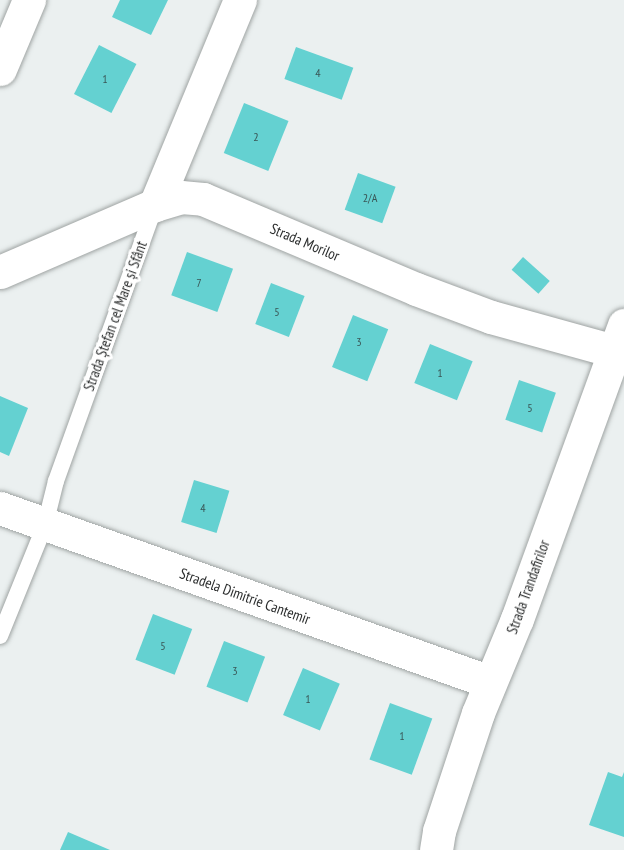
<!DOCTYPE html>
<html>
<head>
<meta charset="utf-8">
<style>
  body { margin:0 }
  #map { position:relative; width:624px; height:850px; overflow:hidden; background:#ebf0f0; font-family:"PT Sans Narrow",sans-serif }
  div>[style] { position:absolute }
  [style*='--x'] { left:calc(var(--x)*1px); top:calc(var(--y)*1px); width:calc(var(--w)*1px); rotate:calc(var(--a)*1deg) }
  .building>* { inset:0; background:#64d1d1; transform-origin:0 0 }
  .roads { filter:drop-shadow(0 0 2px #9fa4a3) drop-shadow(0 0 2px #9fa4a3) }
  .service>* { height:16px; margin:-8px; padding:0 8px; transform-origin:8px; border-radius:8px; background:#fff }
  .minor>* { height:33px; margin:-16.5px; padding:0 16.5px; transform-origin:16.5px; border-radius:16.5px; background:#fff }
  span { translate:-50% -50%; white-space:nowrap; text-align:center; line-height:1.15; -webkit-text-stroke:6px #fff; paint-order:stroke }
  .number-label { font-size:12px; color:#395656 }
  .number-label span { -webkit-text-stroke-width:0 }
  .street-label { font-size:15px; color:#2b2d2d }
</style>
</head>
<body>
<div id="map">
  <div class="building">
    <div style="clip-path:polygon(120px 0,168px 0,151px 35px,112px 17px)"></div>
    <div style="left:99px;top:45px;width:42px;height:55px;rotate:27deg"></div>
    <div style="left:296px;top:47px;width:61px;height:34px;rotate:20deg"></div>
    <div style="left:244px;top:103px;width:48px;height:54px;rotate:22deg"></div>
    <div style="left:358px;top:173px;width:40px;height:39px;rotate:20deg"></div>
    <div style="left:187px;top:252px;width:49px;height:46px;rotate:20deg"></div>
    <div style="left:523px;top:257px;width:36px;height:17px;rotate:42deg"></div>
    <div style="left:271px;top:283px;width:36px;height:44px;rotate:21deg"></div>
    <div style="left:353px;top:315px;width:38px;height:56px;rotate:22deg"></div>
    <div style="left:430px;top:344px;width:46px;height:42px;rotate:22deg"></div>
    <div style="left:519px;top:380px;width:39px;height:42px;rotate:19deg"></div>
    <div style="clip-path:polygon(0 396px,28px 408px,9px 456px,0 452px)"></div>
    <div style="left:194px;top:480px;width:37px;height:44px;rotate:17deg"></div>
    <div style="left:153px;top:614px;width:42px;height:49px;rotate:21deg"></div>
    <div style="left:224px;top:641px;width:44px;height:49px;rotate:21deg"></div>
    <div style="left:303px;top:668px;width:40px;height:51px;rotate:23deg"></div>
    <div style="left:390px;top:703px;width:45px;height:60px;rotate:20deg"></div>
    <div style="clip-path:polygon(608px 772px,622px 777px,624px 772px,624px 837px,589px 825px)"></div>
    <div style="clip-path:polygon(68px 832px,110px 850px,60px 850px)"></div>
  </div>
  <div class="roads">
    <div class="service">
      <div style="--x:0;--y:636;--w:120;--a:-67.9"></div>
      <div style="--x:45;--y:525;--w:45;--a:-76"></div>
      <div style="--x:56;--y:481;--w:292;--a:-70.2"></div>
    </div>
    <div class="minor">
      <div style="--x:0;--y:69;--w:75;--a:-67.2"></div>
      <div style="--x:155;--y:205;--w:222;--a:-67.5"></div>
      <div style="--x:0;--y:272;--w:169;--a:-23.4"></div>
      <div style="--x:155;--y:205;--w:27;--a:-17"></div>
      <div style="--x:181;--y:197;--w:22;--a:5"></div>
      <div style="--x:203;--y:199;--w:231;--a:22.9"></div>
      <div style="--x:416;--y:289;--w:80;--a:20.5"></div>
      <div style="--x:491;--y:317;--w:128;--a:15.5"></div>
      <div style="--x:0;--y:508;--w:520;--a:19.55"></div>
      <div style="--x:436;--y:850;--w:19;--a:-81"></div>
      <div style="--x:439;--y:831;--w:124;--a:-71.7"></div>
      <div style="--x:478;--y:713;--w:102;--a:-67.5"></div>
      <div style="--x:517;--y:619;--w:313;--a:-70"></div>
    </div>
  </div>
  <div class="number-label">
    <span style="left:318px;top:73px">4</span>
    <span style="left:105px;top:79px">1</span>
    <span style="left:256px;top:137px">2</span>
    <span style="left:370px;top:198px">2/A</span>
    <span style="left:199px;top:283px">7</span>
    <span style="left:277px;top:312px">5</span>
    <span style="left:359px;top:342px">3</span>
    <span style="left:440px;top:373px">1</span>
    <span style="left:530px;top:408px">5</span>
    <span style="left:203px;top:508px">4</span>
    <span style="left:163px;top:646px">5</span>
    <span style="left:235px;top:671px">3</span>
    <span style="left:308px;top:699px">1</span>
    <span style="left:402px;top:736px">1</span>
  </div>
  <div class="street-label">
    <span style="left:305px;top:242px;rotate:23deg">Strada Morilor</span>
    <span style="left:115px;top:316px;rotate:-70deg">Strada Ștefan cel Mare și Sfânt</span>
    <span style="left:528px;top:587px;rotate:-70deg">Strada Trandafirilor</span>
    <span style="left:245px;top:596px;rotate:20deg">Stradela Dimitrie Cantemir</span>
  </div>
</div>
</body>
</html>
